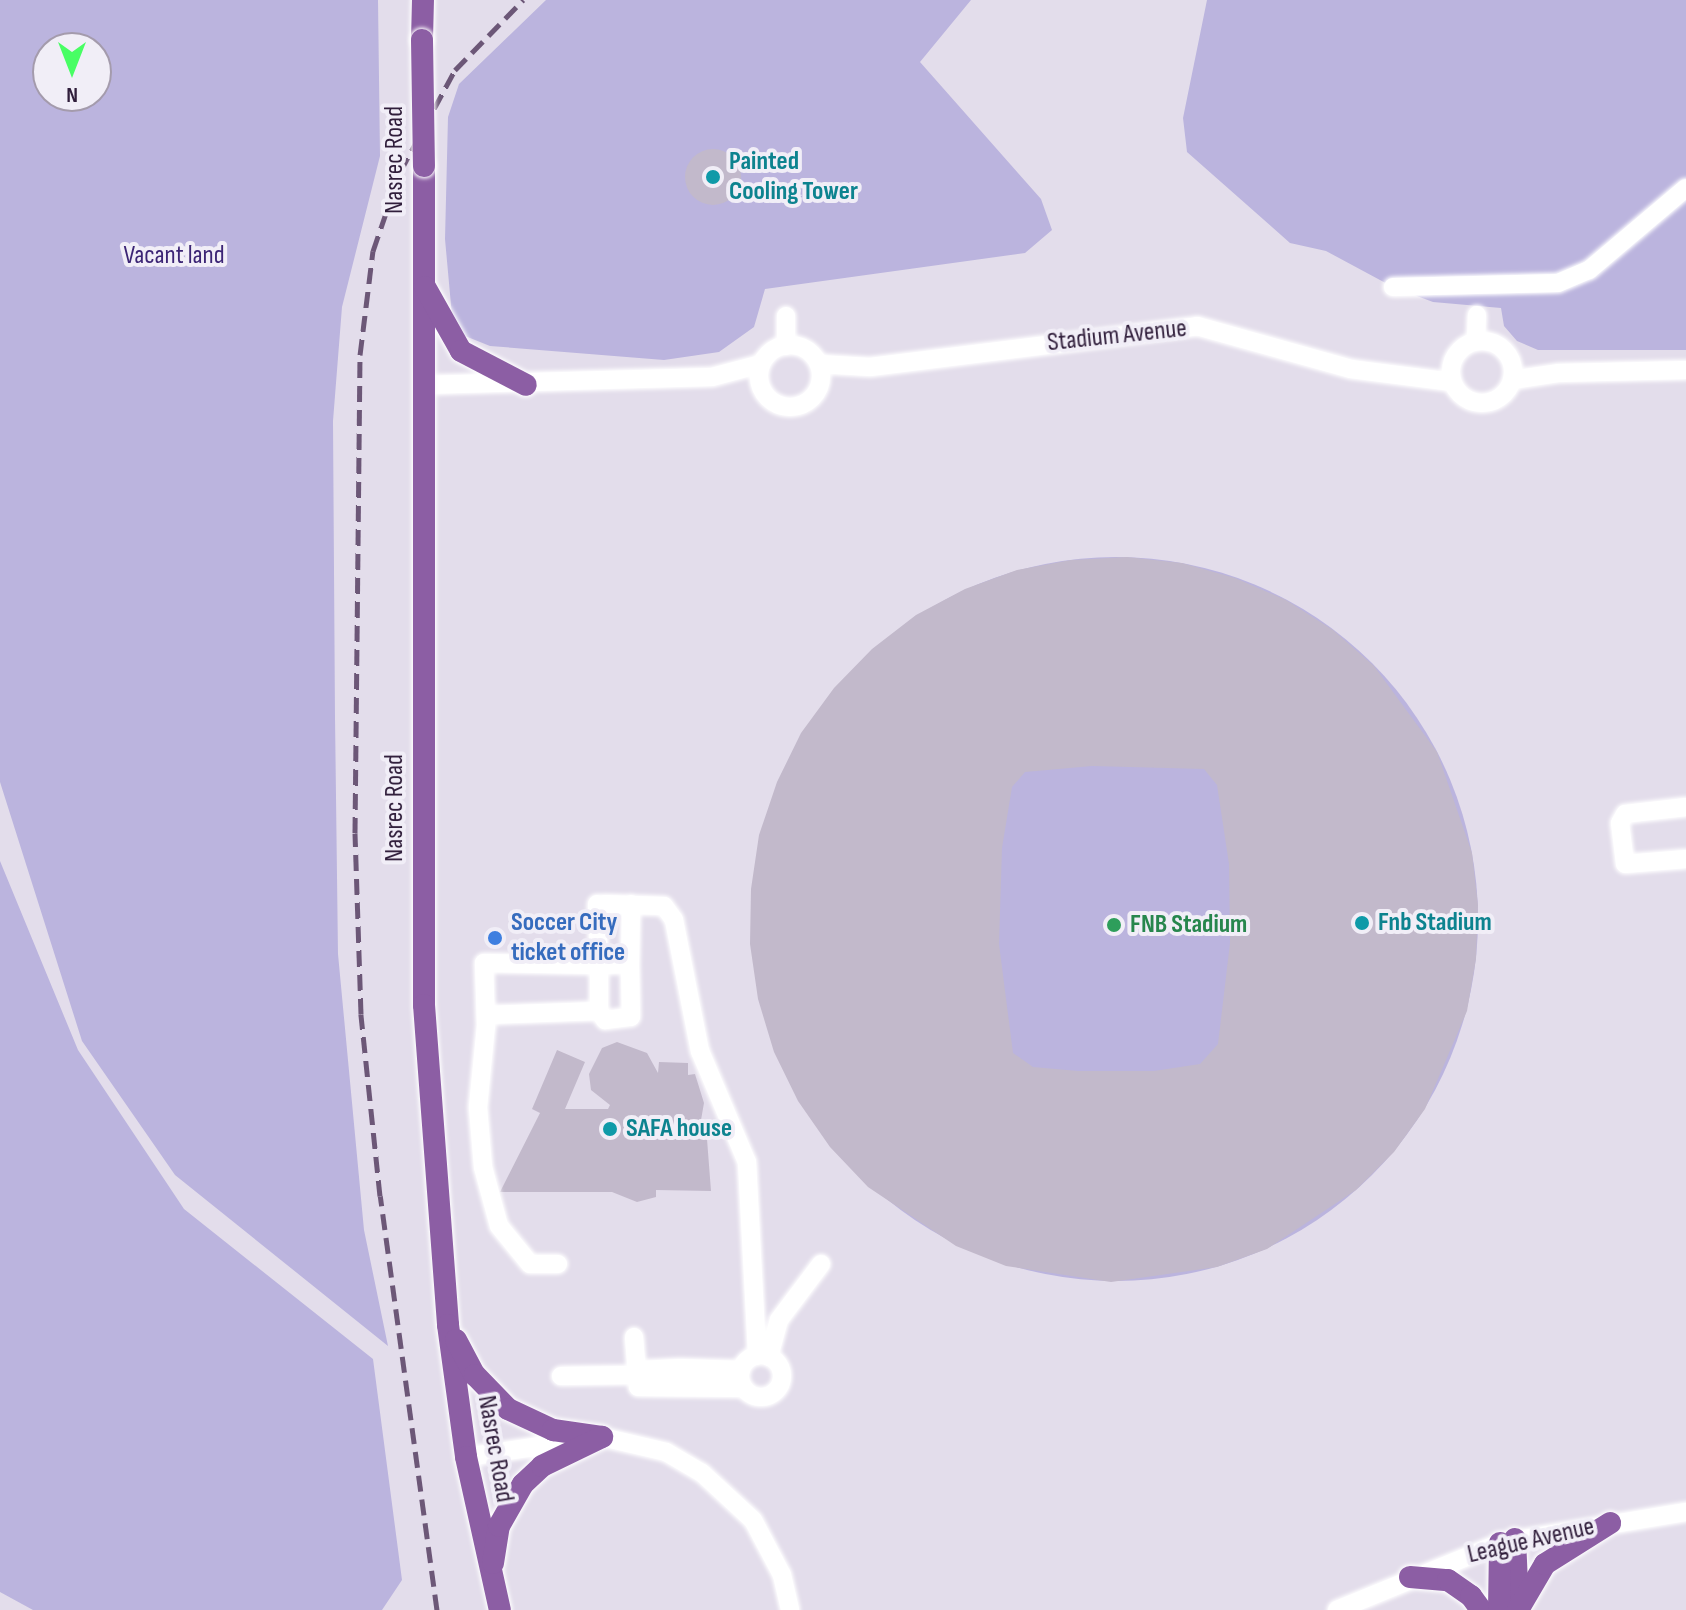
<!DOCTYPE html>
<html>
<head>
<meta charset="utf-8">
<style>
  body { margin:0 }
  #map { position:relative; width:1686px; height:1610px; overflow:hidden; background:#e3ddeb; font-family:"Sofia Sans Condensed",sans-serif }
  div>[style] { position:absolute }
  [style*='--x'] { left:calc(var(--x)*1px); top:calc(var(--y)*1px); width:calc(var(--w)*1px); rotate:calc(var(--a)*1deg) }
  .green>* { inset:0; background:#bbb4de }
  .round { border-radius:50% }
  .building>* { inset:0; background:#c2b9cb }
  .roads { filter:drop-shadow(0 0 2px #fff) drop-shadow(0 0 2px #fff) }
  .minor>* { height:18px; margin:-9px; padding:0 9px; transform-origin:9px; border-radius:9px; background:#fff }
  .minor>.ring { margin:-9px; padding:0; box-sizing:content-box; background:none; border:18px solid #fff; border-radius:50% }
  .major>* { height:22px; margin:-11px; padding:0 11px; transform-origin:11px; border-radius:11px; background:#8c5ea4 }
  .rail>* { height:5px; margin-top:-2.5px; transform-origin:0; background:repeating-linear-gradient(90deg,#6c5777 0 16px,transparent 0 24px) }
  .bridges { filter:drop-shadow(0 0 2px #fff) drop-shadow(0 0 2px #fff) }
  .major-bridge>* { height:22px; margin:-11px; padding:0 11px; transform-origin:11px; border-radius:11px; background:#8c5ea4 }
  .dots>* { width:22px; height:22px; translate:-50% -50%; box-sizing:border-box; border:4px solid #f1eef7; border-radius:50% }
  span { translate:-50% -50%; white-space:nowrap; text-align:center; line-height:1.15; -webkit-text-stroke:8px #f1eef7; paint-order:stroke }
  .street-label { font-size:26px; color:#301e3b }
  .culture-label { font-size:26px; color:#0d838f; font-weight:700 }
  .left { translate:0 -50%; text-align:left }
  .park-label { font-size:26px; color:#3c2575 }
  .shop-label { font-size:26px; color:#366cbe; font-weight:700 }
  .leisure-label { font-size:26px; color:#27864d; font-weight:700 }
  .north { position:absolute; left:32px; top:32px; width:80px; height:80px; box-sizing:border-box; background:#f1eef7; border:2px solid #a49bac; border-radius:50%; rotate:180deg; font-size:22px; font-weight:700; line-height:32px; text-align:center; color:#301e3b }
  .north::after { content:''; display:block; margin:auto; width:28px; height:36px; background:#48fe64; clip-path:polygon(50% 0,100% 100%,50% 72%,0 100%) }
</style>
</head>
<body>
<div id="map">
  <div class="green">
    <div style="clip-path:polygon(evenodd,0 0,378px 0,380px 156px,342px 307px,333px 421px,335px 717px,338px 954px,364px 1230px,388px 1346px,175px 1175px,82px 1041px,0 782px,0 0,48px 48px,96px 48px,96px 96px,48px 96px,48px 48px)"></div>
    <div style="clip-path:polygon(546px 0,971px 0,920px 62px,1041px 199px,1052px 230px,1025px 253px,765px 289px,754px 327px,719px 352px,664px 360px,490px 346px,465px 336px,452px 316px,445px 239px,448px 117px,459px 84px)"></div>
    <div style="clip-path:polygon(1207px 0,1686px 0,1686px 350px,1538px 350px,1517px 341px,1504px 326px,1501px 308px,1433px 302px,1393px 287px,1326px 251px,1290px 243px,1187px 152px,1183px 118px)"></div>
    <div class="round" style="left:754px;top:557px;width:724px;height:724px"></div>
    <div style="clip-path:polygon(0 861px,78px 1050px,184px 1209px,373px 1359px,402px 1580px,382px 1610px,33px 1610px,0 1592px)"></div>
  </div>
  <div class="building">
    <div class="round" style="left:685px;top:149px;width:56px;height:56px"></div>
    <div style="clip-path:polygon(evenodd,1127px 557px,1182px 563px,1235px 578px,1286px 600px,1333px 630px,1374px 666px,1437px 752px,1472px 853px,1478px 905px,1476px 959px,1467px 1011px,1425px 1109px,1394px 1152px,1356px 1190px,1267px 1249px,1217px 1267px,1111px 1282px,1006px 1266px,956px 1246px,868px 1187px,830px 1147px,798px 1101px,774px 1052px,758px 999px,750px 944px,751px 889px,759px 835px,777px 782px,801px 733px,834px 688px,872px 649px,916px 615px,965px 589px,1017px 570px,1071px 560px,1127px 557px,1092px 766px,1204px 769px,1217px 785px,1229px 864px,1230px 943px,1218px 1044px,1200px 1064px,1154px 1071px,1078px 1071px,1033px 1067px,1013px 1053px,999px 944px,1002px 848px,1012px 787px,1025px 772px,1092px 766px)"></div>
    <div style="clip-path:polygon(617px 1042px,647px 1053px,658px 1073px,659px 1062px,688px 1063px,688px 1075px,695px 1074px,704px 1103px,701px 1120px,689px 1120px,689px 1138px,707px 1139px,711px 1191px,656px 1190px,656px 1197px,637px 1202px,612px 1192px,500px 1192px,540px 1113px,532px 1109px,557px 1050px,585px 1062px,565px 1109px,608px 1109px,610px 1105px,591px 1090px,589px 1074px,602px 1048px)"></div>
  </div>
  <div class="roads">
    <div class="minor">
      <div style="--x:1393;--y:287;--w:165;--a:-1.4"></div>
      <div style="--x:1558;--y:283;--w:34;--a:-23"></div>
      <div style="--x:1589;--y:270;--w:127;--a:-40.2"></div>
      <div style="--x:786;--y:316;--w:30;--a:90"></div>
      <div class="ring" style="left:1451px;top:341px;width:44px;height:44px"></div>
      <div style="--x:1476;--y:341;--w:26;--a:-88"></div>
      <div class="ring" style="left:759px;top:345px;width:44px;height:44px"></div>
      <div style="--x:819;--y:364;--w:51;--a:3.4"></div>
      <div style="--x:870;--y:367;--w:330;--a:-7.1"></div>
      <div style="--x:1197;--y:326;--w:160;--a:15.6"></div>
      <div style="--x:1351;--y:369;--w:102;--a:7.3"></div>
      <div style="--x:1512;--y:380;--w:48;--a:-8.5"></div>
      <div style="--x:1559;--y:373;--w:127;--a:-1.4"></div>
      <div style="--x:422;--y:385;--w:290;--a:-1.6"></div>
      <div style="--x:712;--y:377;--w:51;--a:-14.9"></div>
      <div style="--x:1686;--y:807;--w:61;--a:173.5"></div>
      <div style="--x:1625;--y:814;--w:10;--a:119"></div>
      <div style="--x:1620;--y:823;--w:41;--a:83"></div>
      <div style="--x:1625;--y:864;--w:61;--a:-4.7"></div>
      <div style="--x:604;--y:904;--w:60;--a:1.9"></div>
      <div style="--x:664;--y:906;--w:17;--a:54"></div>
      <div style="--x:674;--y:920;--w:134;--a:78.8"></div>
      <div style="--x:700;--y:1051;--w:121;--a:67.1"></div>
      <div style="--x:747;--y:1162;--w:194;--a:87"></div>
      <div style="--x:599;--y:1011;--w:11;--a:56"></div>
      <div style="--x:605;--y:1020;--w:26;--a:-7"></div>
      <div style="--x:631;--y:1017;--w:53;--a:-91.1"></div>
      <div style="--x:486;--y:1015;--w:113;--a:-2"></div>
      <div style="--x:599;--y:1011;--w:46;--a:-90"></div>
      <div style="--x:599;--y:965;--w:31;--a:-2"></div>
      <div style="--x:630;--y:964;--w:60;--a:-89"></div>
      <div style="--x:558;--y:1264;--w:28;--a:180"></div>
      <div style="--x:530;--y:1264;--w:49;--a:-129.2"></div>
      <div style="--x:499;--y:1226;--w:61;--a:-105.2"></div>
      <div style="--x:483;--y:1167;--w:60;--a:-94.8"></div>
      <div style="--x:478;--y:1107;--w:81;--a:-84.4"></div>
      <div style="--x:486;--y:1026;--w:63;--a:-91.8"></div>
      <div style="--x:484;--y:963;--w:115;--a:1"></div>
      <div style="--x:599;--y:965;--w:61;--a:-91.9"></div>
      <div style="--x:634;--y:1337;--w:50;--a:85.4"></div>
      <div style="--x:638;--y:1387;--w:106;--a:0.5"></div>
      <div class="ring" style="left:740px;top:1355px;width:24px;height:24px"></div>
      <div style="--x:769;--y:1357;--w:38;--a:-75"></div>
      <div style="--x:779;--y:1320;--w:70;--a:-53.1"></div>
      <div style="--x:561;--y:1376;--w:73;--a:-0.8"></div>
      <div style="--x:634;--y:1375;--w:8;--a:-40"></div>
      <div style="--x:640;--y:1370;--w:40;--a:-2.9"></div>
      <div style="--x:680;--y:1368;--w:61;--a:1.9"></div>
      <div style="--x:466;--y:1457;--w:137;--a:-8.4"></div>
      <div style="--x:602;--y:1437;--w:66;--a:13.2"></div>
      <div style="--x:666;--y:1452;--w:42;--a:30.3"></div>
      <div style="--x:702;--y:1473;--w:69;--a:42.7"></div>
      <div style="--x:753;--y:1520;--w:62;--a:62.2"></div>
      <div style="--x:782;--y:1575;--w:36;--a:77"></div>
      <div style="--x:1337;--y:1610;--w:176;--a:-22.3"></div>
      <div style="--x:1500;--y:1543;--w:189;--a:-9.5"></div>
    </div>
    <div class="major">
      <div style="--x:422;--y:40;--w:40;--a:-88.6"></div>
      <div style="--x:424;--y:166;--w:839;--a:90"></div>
      <div style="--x:424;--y:1005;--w:321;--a:85.7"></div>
      <div style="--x:448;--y:1325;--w:133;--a:82.2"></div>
      <div style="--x:466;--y:1457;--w:157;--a:77.5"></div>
      <div style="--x:425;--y:287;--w:73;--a:60.6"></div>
      <div style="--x:461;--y:351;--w:73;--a:27.6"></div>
      <div style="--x:456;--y:1340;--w:40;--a:62"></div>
      <div style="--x:475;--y:1375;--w:47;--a:45.9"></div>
      <div style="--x:508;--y:1409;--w:50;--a:25"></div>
      <div style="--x:553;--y:1430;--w:49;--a:8.1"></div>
      <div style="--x:1515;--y:1539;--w:67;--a:87.4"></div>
      <div style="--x:493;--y:1563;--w:37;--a:-81"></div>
      <div style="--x:499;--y:1526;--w:48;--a:-60.3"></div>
      <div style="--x:523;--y:1484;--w:26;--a:-43"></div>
      <div style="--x:542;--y:1466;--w:67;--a:-25.8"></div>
      <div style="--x:1410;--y:1577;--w:38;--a:5"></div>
      <div style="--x:1448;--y:1580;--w:28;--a:35"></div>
      <div style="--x:1471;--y:1596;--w:17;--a:54"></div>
      <div style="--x:1499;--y:1610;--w:67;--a:-89.1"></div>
      <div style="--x:1518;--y:1610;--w:53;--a:-59.6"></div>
      <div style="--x:1545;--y:1564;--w:77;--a:-32.2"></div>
    </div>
  </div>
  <div class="rail">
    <div style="--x:437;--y:1610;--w:418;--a:-97.8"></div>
    <div style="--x:380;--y:1196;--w:183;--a:-96"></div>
    <div style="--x:361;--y:1014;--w:181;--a:-91.9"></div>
    <div style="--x:355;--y:833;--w:478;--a:-89.4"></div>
    <div style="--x:360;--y:355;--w:105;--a:-82.9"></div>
    <div style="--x:373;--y:251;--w:83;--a:-71.1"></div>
    <div style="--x:400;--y:172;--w:116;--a:-61.7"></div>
    <div style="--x:455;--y:70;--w:98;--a:-45.8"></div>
  </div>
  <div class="bridges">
    <div class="major-bridge">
      <div style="--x:422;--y:40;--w:126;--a:89.1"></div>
    </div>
  </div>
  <div class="dots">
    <div style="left:713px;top:177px;background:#0f9aa8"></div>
    <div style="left:1362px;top:923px;background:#0f9aa8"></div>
    <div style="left:1114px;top:925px;background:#2e9e5b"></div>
    <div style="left:495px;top:938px;background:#3f7fe0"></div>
    <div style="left:610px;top:1129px;background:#0f9aa8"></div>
  </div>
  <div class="street-label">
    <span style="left:395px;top:160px;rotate:-90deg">Nasrec Road</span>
    <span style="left:1117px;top:336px;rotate:-6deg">Stadium Avenue</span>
    <span style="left:395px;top:808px;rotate:-90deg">Nasrec Road</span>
    <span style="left:495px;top:1449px;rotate:80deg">Nasrec Road</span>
    <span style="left:1531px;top:1541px;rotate:-13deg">League Avenue</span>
  </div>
  <div class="culture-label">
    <span class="left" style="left:729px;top:177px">Painted<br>Cooling Tower</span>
    <span class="left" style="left:1378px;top:923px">Fnb Stadium</span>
    <span class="left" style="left:626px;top:1129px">SAFA house</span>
  </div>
  <div class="park-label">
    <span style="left:174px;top:256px">Vacant land</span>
  </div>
  <div class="shop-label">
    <span class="left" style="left:511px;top:938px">Soccer City<br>ticket office</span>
  </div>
  <div class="leisure-label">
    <span class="left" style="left:1130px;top:925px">FNB Stadium</span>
  </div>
  <div class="north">N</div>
</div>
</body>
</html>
